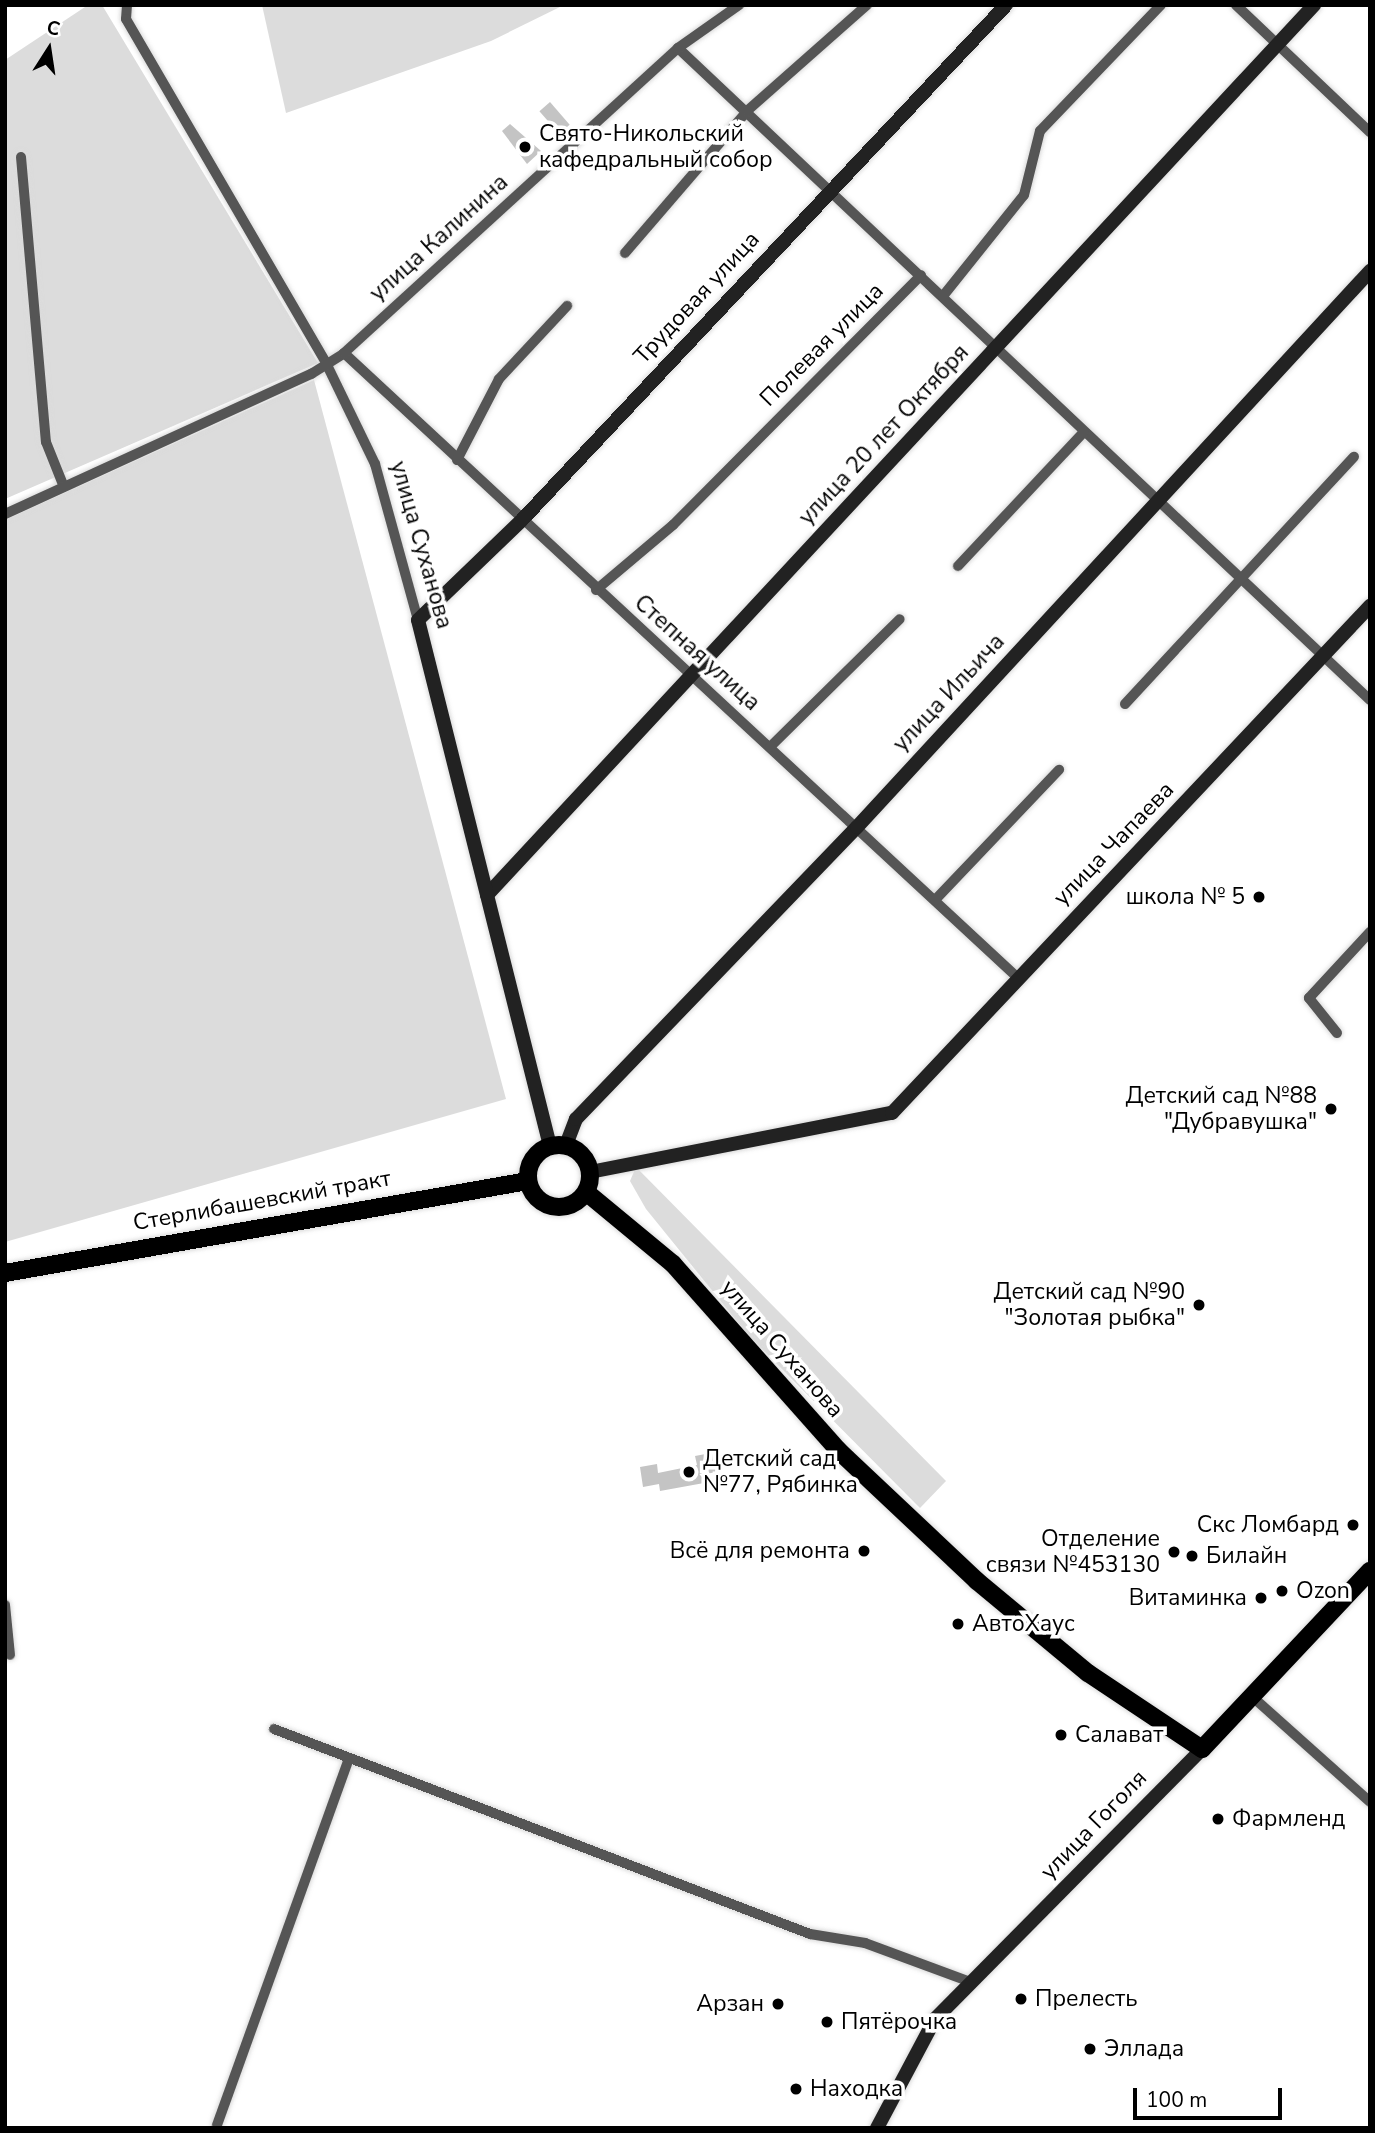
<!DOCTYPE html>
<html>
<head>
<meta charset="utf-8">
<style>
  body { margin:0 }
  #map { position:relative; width:1375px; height:2133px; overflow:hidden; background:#fff; font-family:"Nunito Sans",sans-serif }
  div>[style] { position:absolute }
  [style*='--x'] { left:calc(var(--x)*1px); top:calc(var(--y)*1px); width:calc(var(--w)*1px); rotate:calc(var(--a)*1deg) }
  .green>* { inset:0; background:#dcdcdc }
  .building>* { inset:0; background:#c4c4c4; transform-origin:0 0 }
  .roads { filter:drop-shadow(0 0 2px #dbdbdb) drop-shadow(0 0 2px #dbdbdb) }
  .street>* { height:10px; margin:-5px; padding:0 5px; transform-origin:5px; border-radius:5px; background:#555 }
  .secondary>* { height:14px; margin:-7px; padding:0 7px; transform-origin:7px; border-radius:7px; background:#222 }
  .primary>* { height:18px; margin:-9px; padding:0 9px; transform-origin:9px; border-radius:9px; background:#000 }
  .primary>.ring { margin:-9px; padding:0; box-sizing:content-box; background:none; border:18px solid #000; border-radius:50% }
  .dots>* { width:19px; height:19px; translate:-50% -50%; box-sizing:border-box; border:4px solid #fff; border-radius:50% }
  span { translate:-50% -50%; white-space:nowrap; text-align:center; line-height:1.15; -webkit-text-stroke:7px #fff; paint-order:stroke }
  .poi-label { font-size:23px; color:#000 }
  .left { translate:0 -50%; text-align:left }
  .right { translate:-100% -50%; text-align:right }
  .street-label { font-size:23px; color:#000 }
  .frame { position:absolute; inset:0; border:7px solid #000; pointer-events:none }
  .north { position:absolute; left:14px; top:14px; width:70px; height:70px; -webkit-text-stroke:5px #fff; paint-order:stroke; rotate:12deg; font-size:19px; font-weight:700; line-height:28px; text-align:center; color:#000 }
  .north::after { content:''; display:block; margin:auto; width:24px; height:32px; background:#000; clip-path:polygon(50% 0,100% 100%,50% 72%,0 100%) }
  .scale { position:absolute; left:1133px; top:2088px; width:149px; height:32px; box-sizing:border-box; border:4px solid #000; border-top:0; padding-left:9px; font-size:21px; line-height:24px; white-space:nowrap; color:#000; -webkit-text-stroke:5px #fff; paint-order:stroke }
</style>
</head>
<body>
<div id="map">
  <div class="green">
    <div style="clip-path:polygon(88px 5px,102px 5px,318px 363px,5px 499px,5px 60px)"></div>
    <div style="clip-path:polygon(262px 5px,564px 5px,491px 41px,286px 113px)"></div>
    <div style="clip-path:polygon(314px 380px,506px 1099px,5px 1242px,5px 520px)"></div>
    <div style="clip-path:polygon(636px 1167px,946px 1481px,920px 1508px,749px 1336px,646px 1209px,630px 1181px)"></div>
  </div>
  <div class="building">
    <div style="left:550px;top:102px;width:30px;height:14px;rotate:49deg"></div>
    <div style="clip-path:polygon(510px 124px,541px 151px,527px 164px,502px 131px)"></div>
    <div style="clip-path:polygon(716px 1452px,720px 1471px,702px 1475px,704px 1483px,660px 1491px,659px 1484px,643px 1487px,640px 1467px,657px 1464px,658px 1473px,697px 1465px,695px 1456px)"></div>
  </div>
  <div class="roads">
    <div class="street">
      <div style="--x:127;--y:5;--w:14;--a:94"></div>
      <div style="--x:126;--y:19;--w:398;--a:59.8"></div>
      <div style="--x:326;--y:363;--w:112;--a:64.1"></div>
      <div style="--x:375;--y:464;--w:162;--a:74.6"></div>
      <div style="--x:1236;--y:5;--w:185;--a:43.5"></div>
      <div style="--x:678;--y:48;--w:951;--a:43.3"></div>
      <div style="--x:21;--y:157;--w:286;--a:85"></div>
      <div style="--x:46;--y:442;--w:48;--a:68.2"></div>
      <div style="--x:625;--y:253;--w:187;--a:-49.3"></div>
      <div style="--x:747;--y:111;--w:160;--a:-41.5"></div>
      <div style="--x:943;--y:296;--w:129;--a:-51.3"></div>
      <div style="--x:1024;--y:195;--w:66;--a:-76"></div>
      <div style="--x:1040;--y:131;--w:175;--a:-46.2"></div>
      <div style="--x:344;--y:353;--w:919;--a:42.84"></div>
      <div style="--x:457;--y:460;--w:91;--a:-62.6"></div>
      <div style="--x:499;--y:379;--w:100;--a:-47"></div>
      <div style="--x:5;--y:514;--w:337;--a:-24.6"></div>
      <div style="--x:311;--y:374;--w:39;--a:-32"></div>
      <div style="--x:344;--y:353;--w:452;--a:-42.4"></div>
      <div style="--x:678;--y:48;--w:75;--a:-35.2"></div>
      <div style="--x:958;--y:566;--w:184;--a:-46.8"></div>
      <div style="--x:596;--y:590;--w:101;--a:-40.2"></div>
      <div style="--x:673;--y:525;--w:352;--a:-45.2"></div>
      <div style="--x:1125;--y:704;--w:337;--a:-47.2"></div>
      <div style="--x:770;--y:747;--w:182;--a:-44.6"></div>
      <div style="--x:935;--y:900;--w:180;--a:-46.4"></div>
      <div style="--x:1337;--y:1033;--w:45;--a:-128.7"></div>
      <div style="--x:1309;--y:998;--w:90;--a:-47.3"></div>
      <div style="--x:5;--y:1605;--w:50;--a:84.3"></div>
      <div style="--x:1255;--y:1699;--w:154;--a:41.8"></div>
      <div style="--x:274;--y:1729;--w:574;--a:20.93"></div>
      <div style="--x:810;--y:1934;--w:56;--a:9.3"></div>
      <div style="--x:865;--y:1943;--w:115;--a:20.3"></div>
      <div style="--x:217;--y:2125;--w:390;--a:-70.2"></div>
    </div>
    <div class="secondary">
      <div style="--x:487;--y:895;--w:1215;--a:-47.1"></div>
      <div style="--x:566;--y:1145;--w:28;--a:-69"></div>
      <div style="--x:576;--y:1119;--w:405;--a:-46.1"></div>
      <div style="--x:857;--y:827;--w:757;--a:-47.3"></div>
      <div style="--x:550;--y:1146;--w:542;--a:-104.09"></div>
      <div style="--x:418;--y:620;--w:143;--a:-43.9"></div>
      <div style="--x:521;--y:521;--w:708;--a:-46.77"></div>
      <div style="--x:590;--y:1172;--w:308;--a:-11.1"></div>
      <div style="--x:892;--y:1113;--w:697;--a:-46.69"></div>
      <div style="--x:877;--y:2128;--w:123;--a:-62"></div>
      <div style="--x:935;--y:2019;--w:380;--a:-45.3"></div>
    </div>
    <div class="primary">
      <div class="ring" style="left:528px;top:1145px;width:44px;height:44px"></div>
      <div style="--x:586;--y:1192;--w:113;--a:39.6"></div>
      <div style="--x:673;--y:1264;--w:249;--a:48.4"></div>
      <div style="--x:838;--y:1450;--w:191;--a:43.3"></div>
      <div style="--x:977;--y:1581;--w:144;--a:39.7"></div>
      <div style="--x:1088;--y:1673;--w:137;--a:33.7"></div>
      <div style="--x:1202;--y:1749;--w:245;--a:-46.7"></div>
      <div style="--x:5;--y:1273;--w:531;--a:-9.98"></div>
    </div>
  </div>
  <div class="dots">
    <div style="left:525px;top:147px;background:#000"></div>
    <div style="left:1259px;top:897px;background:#000"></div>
    <div style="left:1331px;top:1109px;background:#000"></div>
    <div style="left:1199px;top:1305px;background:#000"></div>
    <div style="left:689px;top:1472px;background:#000"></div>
    <div style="left:1353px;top:1525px;background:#000"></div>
    <div style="left:864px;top:1551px;background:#000"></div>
    <div style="left:1174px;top:1552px;background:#000"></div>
    <div style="left:1192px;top:1556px;background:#000"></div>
    <div style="left:1282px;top:1591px;background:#000"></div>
    <div style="left:1261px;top:1598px;background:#000"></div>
    <div style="left:958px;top:1624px;background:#000"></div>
    <div style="left:1061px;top:1735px;background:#000"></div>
    <div style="left:1218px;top:1819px;background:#000"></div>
    <div style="left:1021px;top:1999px;background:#000"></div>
    <div style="left:778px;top:2004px;background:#000"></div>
    <div style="left:827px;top:2022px;background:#000"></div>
    <div style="left:1090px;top:2049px;background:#000"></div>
    <div style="left:796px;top:2089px;background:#000"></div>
  </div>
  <div class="poi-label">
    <span class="left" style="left:539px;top:147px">Свято-Никольский<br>кафедральный собор</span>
    <span class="right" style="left:1245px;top:897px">школа № 5</span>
    <span class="right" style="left:1317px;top:1109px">Детский сад №88<br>"Дубравушка"</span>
    <span class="right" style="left:1185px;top:1305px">Детский сад №90<br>"Золотая рыбка"</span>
    <span class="left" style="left:703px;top:1472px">Детский сад<br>№77, Рябинка</span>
    <span class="right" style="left:1339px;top:1525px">Скс Ломбард</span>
    <span class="right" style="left:1160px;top:1552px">Отделение<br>связи №453130</span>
    <span class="right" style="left:850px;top:1551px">Всё для ремонта</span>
    <span class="left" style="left:1206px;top:1556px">Билайн</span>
    <span class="left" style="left:1296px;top:1591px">Ozon</span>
    <span class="right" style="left:1247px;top:1598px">Витаминка</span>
    <span class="left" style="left:972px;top:1624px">АвтоХаус</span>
    <span class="left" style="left:1075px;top:1735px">Салават</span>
    <span class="left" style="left:1232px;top:1819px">Фармленд</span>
    <span class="left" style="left:1035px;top:1999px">Прелесть</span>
    <span class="right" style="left:764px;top:2004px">Арзан</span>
    <span class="left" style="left:841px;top:2022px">Пятёрочка</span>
    <span class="left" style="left:1104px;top:2049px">Эллада</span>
    <span class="left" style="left:810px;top:2089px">Находка</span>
  </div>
  <div class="street-label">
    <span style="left:439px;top:238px;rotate:-42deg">улица Калинина</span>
    <span style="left:697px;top:298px;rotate:-47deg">Трудовая улица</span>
    <span style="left:822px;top:345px;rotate:-45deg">Полевая улица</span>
    <span style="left:884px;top:435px;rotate:-47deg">улица 20 лет Октября</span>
    <span style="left:421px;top:545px;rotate:74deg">улица Суханова</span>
    <span style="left:697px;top:653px;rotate:42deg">Степная улица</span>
    <span style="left:949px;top:693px;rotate:-47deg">улица Ильича</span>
    <span style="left:1114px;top:844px;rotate:-46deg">улица Чапаева</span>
    <span style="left:262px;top:1201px;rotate:-10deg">Стерлибашевский тракт</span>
    <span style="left:782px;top:1349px;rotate:49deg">улица Суханова</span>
    <span style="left:1094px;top:1825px;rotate:-46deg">улица Гоголя</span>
  </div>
  <div class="frame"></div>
  <div class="north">С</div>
  <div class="scale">100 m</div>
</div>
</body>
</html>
